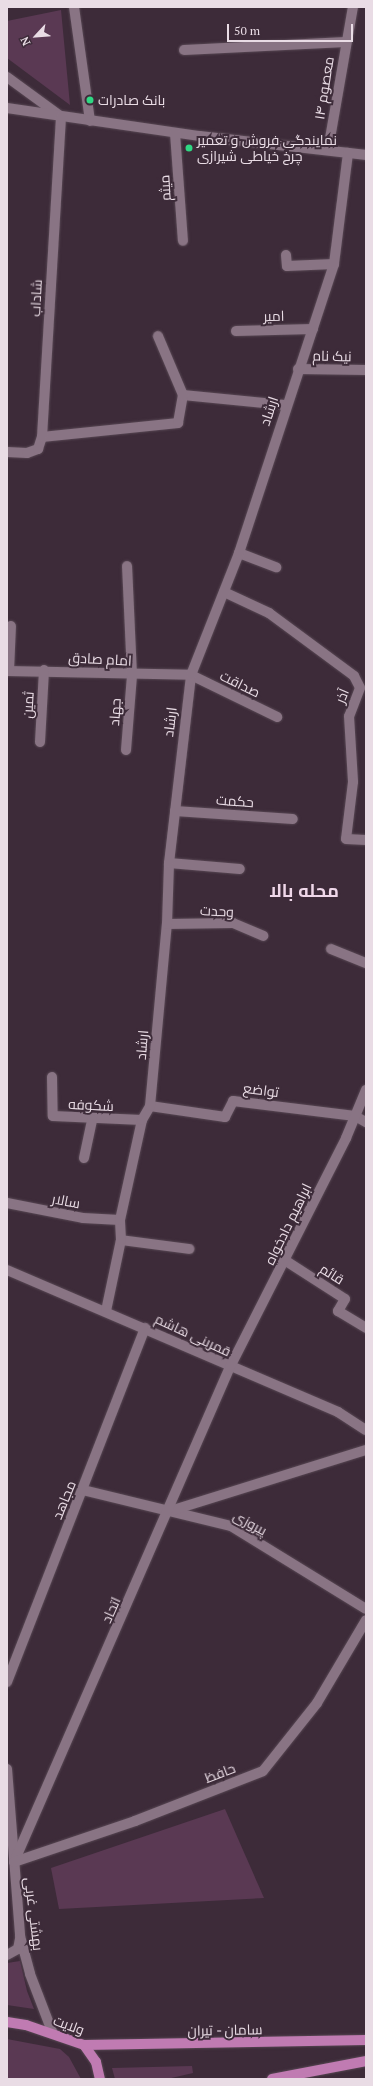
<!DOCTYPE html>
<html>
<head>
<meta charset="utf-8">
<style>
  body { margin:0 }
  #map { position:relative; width:373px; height:2086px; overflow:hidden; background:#3d2b39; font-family:"PT Serif",Cairo,serif }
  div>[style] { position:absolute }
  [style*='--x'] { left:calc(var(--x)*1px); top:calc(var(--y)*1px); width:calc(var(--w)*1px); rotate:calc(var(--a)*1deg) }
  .green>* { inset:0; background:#5a3953 }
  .roads { filter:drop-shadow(0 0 1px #574753) drop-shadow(0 0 1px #574753) }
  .minor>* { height:10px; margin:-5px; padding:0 5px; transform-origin:5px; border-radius:5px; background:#897484 }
  .major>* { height:10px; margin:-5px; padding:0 5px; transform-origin:5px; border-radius:5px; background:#c07bb2 }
  .dots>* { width:11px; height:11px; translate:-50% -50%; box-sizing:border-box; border:2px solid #3d2b39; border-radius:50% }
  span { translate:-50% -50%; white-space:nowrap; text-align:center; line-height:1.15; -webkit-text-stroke:4px #3d2b39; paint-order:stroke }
  .street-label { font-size:14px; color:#e9dce5 }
  .poi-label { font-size:14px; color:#e9dce5 }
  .left { translate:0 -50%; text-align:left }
  .district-label { font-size:18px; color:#efd7e9; font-weight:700 }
  .frame { position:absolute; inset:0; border:8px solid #e9dce5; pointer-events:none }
  .north { position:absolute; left:16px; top:16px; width:40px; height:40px; -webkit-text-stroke:3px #3d2b39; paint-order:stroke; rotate:244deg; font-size:11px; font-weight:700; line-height:16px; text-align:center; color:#e9dce5 }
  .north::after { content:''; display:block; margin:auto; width:14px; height:18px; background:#e9dce5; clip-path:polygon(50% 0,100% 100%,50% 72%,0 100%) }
  .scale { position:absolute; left:227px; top:24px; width:126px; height:18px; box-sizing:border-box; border:2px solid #e9dce5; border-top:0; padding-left:5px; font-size:12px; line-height:14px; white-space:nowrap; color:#e9dce5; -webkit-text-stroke:3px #3d2b39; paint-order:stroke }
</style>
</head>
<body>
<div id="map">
  <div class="green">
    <div style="clip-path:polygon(61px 10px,70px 105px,7px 58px,7px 21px)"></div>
    <div style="clip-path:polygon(225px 1809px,264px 1898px,59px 1909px,51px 1868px)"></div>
    <div style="clip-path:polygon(20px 1961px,27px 1991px,34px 2009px,7px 2005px,7px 1963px)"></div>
    <div style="clip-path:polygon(7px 2039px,60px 2049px,69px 2057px,81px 2079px,7px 2079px)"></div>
    <div style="clip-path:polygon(192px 2066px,193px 2073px,167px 2079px,115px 2079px,112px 2068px)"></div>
  </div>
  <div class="roads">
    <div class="minor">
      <div style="--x:74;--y:7;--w:115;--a:82"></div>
      <div style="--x:184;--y:50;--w:162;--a:-2.8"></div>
      <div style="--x:7;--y:77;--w:64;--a:36.2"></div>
      <div style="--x:7;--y:108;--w:195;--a:8.3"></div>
      <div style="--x:200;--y:136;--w:167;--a:6.5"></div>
      <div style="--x:175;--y:133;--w:108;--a:85.8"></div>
      <div style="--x:328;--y:150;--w:145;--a:-80.1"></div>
      <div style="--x:286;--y:255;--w:11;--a:85"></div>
      <div style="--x:287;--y:266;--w:47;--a:-2.4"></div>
      <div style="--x:236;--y:331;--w:77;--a:-1.5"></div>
      <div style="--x:298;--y:369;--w:68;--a:0.8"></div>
      <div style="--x:183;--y:395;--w:102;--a:5.6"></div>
      <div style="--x:42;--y:437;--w:137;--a:-5.9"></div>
      <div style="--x:178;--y:423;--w:28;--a:-80"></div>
      <div style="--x:183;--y:395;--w:64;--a:-113"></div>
      <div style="--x:7;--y:452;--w:20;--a:3"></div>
      <div style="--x:27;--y:453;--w:12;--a:-20"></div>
      <div style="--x:38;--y:449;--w:13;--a:-72"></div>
      <div style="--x:42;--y:437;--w:321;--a:-86.6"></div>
      <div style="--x:239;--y:553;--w:40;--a:21"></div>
      <div style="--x:224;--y:592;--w:50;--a:25"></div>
      <div style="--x:269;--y:613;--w:106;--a:36.5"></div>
      <div style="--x:354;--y:676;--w:13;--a:63"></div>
      <div style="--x:360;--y:688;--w:30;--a:111"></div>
      <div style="--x:349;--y:716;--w:66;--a:86.5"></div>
      <div style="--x:353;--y:782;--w:57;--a:97"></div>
      <div style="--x:346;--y:839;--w:20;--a:3"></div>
      <div style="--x:7;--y:671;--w:184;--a:1.2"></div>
      <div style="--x:191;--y:675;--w:96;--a:26"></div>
      <div style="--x:9;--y:671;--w:45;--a:-87.5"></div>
      <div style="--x:40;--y:742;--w:72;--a:-86.8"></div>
      <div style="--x:126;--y:750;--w:75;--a:-85.4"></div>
      <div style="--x:132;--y:675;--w:109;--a:-92.6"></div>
      <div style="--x:175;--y:811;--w:118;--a:3.9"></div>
      <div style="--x:169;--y:863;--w:71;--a:4.8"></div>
      <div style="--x:167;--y:924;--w:66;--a:-0.9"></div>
      <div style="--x:233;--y:923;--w:33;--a:23"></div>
      <div style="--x:331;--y:949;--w:38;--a:22"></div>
      <div style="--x:52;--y:1077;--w:39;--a:89"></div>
      <div style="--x:53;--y:1116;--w:89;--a:2.6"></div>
      <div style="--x:150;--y:1106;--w:76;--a:8.3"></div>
      <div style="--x:225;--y:1117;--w:18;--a:-63"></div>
      <div style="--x:233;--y:1101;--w:123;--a:7"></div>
      <div style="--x:355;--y:1116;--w:13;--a:29"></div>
      <div style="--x:84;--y:1158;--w:39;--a:-78"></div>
      <div style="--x:7;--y:1203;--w:77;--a:11.2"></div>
      <div style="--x:83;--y:1218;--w:37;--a:3"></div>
      <div style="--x:121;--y:1240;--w:69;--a:7.5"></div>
      <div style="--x:286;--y:1261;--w:70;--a:32.8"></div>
      <div style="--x:345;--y:1299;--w:14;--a:120"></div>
      <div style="--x:338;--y:1311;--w:33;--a:31"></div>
      <div style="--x:7;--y:1270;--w:360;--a:23.2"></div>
      <div style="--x:338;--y:1412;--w:33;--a:33"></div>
      <div style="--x:106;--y:1311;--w:73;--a:-78.1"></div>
      <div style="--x:121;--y:1240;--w:20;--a:-93"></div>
      <div style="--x:120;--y:1220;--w:102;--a:-77.6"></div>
      <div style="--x:142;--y:1120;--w:16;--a:-60"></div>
      <div style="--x:150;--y:1106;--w:183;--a:-84.7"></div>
      <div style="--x:167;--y:924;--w:61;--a:-88.1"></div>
      <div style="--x:169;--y:863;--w:189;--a:-83.3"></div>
      <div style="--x:191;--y:675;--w:131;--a:-68.5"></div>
      <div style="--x:239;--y:553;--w:304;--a:-71.8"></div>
      <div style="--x:334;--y:264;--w:112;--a:-82.8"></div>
      <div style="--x:83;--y:1490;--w:152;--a:13.7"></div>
      <div style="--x:231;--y:1526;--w:158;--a:31.6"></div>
      <div style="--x:170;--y:1511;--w:205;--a:-17.3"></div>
      <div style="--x:7;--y:1682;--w:380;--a:-68.7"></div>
      <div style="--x:7;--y:1769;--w:168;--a:85.5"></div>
      <div style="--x:20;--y:1936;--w:39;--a:75"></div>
      <div style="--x:30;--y:1974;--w:64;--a:69"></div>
      <div style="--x:14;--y:1862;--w:540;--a:-66.43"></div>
      <div style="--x:230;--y:1367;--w:257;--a:-63.1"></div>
      <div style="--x:346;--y:1138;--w:52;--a:-67.4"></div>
      <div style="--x:14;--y:1862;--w:128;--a:-18.7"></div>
      <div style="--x:135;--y:1821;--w:137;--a:-21.3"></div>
      <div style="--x:263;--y:1771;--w:87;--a:-51.5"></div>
      <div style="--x:317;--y:1703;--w:96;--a:-59.4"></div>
      <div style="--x:7;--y:1955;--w:13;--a:-29"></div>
      <div style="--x:18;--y:1949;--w:10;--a:-79"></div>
    </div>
    <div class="major">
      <div style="--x:7;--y:2022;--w:19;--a:9"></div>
      <div style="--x:26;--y:2025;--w:61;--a:19"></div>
      <div style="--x:84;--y:2045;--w:21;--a:55"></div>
      <div style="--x:96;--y:2062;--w:17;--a:77"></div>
      <div style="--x:84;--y:2045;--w:282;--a:-1"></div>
      <div style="--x:272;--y:2079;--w:96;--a:-10.8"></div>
    </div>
  </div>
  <div class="dots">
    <div style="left:90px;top:100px;background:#2fd883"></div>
    <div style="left:189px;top:148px;background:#2fd883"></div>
  </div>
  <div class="street-label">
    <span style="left:324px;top:88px;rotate:-81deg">۱۴ معصوم</span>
    <span style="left:165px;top:188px;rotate:-94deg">میثم</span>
    <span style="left:36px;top:298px;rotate:-87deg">شاداب</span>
    <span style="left:274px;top:316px;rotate:-1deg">امیر</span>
    <span style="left:332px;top:356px;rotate:1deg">نیک نام</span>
    <span style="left:269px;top:411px;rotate:-72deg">ارشاد</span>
    <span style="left:100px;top:659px;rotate:3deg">امام صادق</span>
    <span style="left:240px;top:684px;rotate:26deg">صداقت</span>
    <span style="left:342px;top:696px;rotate:-67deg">آذر</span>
    <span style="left:28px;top:705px;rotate:-87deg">ثمین</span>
    <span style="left:115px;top:712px;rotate:-86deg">جهاد</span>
    <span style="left:170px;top:722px;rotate:-83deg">ارشاد</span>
    <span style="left:235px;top:801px;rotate:4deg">حکمت</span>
    <span style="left:217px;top:911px;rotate:3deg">وحدت</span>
    <span style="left:142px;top:1045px;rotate:-85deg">ارشاد</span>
    <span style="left:261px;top:1090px;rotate:7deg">تواضع</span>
    <span style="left:91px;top:1105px;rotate:3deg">شکوفه</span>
    <span style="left:66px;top:1201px;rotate:11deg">سالار</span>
    <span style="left:288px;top:1224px;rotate:-64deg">ابراهیم دادخواه</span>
    <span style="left:332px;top:1274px;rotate:32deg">قائم</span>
    <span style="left:193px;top:1335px;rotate:25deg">قمربنی هاشم</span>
    <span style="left:64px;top:1500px;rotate:-68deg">مجاهد</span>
    <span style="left:250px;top:1523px;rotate:28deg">پیروزی</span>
    <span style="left:111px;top:1610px;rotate:-66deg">اتحاد</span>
    <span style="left:220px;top:1773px;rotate:-21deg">حافظ</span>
    <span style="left:34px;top:1914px;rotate:83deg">بهشتی غربی</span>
    <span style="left:69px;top:2025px;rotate:20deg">ولایت</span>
    <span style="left:225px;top:2030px;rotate:-1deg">سامان - تیران</span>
  </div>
  <div class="poi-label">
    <span class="left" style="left:98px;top:100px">بانک صادرات</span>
    <span class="left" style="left:197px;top:148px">نمایندگی فروش و تعمیر<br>چرخ خیاطی شیرازی</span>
  </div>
  <div class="district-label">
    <span style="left:304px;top:890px">محله بالا</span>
  </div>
  <div class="frame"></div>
  <div class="north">N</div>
  <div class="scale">50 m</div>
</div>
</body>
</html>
